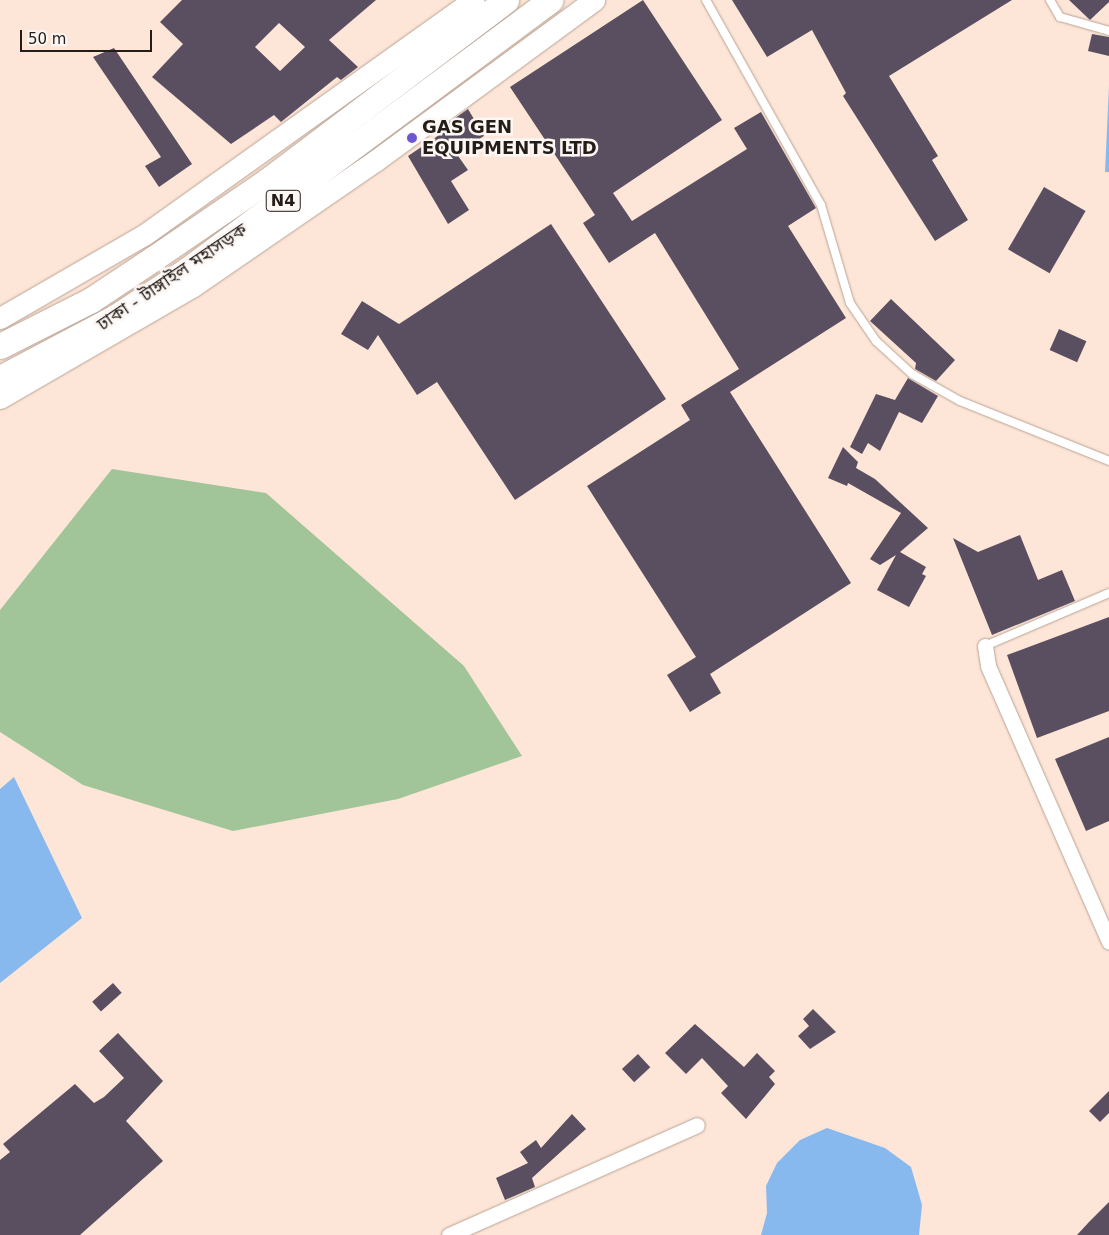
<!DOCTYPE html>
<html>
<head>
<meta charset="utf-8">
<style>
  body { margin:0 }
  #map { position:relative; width:1109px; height:1235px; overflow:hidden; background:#fde6d7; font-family:"DejaVu Sans","Noto Sans Bengali",sans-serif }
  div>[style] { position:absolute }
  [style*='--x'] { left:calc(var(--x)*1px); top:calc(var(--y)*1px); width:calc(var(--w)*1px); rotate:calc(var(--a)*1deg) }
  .green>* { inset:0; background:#a1c498 }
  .water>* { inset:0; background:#87b8ee }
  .building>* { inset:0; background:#5a4f61; transform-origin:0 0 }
  .roads { filter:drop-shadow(0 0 1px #b9a395) drop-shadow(0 0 1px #b9a395) }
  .service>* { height:8px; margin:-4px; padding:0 4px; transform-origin:4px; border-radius:4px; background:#fff }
  .minor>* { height:15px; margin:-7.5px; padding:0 7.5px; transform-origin:7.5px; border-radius:7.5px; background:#fff }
  .secondary>* { height:21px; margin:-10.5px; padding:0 10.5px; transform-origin:10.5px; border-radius:10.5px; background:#fff }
  .trunk>* { height:25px; margin:-12.5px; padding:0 12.5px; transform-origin:12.5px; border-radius:12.5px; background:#fff }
  .dots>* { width:14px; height:14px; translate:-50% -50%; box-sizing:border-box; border:2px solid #fcf7f4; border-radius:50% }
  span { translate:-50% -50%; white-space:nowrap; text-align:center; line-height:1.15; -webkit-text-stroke:5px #fcf7f4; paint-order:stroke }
  .shield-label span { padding:1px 4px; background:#fcf7f4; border:1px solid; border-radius:4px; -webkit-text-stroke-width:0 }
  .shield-label { font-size:16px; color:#241c17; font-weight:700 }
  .poi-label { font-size:18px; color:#241c17; font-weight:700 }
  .left { translate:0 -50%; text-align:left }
  .street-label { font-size:18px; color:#241c17 }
  .scale { position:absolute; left:20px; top:30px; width:132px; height:22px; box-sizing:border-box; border:2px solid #241c17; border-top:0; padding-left:6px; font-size:15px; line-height:18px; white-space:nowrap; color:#241c17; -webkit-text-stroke:4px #fcf7f4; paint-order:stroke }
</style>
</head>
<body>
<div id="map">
  <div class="green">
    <div style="clip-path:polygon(112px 469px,266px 493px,464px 666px,522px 756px,398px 799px,233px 831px,83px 785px,0 732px,0 610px)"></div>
  </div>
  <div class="water">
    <div style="clip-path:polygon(1109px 86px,1109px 172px,1105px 172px)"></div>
    <div style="clip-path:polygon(14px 777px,82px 918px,0 983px,0 789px)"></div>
    <div style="clip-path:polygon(827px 1128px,885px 1148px,911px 1167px,922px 1205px,919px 1235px,761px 1235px,767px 1213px,766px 1186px,777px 1163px,800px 1140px)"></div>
  </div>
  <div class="building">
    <div style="clip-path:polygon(evenodd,182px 0,376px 0,329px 40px,358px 67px,341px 80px,337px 77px,281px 122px,274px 115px,231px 144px,152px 77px,183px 44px,160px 22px,182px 0,279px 23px,305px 47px,280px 71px,255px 47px,279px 23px)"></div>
    <div style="clip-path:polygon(643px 0,722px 120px,613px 193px,632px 221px,747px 149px,734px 128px,761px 112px,816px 208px,788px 226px,846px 318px,730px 392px,851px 583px,710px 674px,721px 693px,690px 712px,667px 675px,696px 657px,587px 486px,690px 420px,681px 405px,739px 369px,655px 233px,609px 263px,583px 223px,595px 215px,510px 87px)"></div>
    <div style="clip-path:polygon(732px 0,1012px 0,889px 76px,938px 156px,932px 160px,968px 220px,935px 241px,843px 96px,846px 93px,812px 30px,767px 57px)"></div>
    <div style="clip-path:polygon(1069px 0,1109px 0,1109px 2px,1090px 20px)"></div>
    <div style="clip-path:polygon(1092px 34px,1109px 37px,1109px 56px,1088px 51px)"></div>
    <div style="clip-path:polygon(114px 48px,192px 164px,159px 187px,145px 166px,161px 157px,93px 57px)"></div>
    <div style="clip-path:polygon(468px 109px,484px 136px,456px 153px,468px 170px,451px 181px,469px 210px,448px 224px,408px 156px,448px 129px,445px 125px)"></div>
    <div style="left:1044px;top:187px;width:48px;height:72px;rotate:30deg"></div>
    <div style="clip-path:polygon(551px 224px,666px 399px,515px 500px,437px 382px,417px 395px,378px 335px,368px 350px,341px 334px,362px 301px,399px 324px)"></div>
    <div style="clip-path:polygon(891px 299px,955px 360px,936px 381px,915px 369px,916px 363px,870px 321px)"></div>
    <div style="left:1059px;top:329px;width:30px;height:23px;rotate:24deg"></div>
    <div style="clip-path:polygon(908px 378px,938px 396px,922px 423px,899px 412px,880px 451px,868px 443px,862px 454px,850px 447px,876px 394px,895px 400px)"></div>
    <div style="clip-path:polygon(843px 447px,858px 462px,856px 468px,875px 479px,928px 528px,900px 552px,926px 567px,922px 574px,926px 576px,909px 607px,877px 590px,896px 555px,880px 565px,870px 559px,901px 513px,848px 483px,847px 486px,828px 478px)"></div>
    <div style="clip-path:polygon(1020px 535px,1038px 580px,1062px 570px,1075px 601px,992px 635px,953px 538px,978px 552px)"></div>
    <div style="clip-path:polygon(1109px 617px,1109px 711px,1037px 738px,1007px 655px)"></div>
    <div style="clip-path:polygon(1109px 737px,1109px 821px,1086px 831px,1055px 759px)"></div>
    <div style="left:113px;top:983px;width:13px;height:28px;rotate:48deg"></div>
    <div style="clip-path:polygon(813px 1009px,836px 1032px,810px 1049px,798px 1036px,809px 1026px,803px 1019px)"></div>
    <div style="clip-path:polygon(695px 1024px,744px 1067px,757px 1053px,775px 1071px,769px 1077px,775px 1084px,746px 1119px,721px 1093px,728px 1086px,702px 1058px,686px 1074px,665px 1053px)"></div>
    <div style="clip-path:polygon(118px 1033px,163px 1081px,126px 1121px,163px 1161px,80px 1235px,0 1235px,0 1160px,10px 1152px,3px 1144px,75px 1084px,94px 1103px,104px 1097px,124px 1078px,99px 1051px)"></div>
    <div style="left:638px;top:1054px;width:18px;height:22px;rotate:47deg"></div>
    <div style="clip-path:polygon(1109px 1091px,1109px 1113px,1100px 1122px,1089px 1111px)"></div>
    <div style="clip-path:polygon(572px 1114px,586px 1129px,532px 1178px,535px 1187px,505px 1200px,496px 1178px,528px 1163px,520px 1152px,536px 1140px,541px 1148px)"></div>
    <div style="clip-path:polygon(1109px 1202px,1109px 1235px,1077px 1235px,1089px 1222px)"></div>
  </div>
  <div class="roads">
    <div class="service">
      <div style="--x:706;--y:0;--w:235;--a:60.7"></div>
      <div style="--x:821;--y:205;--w:102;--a:73.5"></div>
      <div style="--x:850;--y:303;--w:46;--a:55.6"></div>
      <div style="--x:876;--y:341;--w:49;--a:42.5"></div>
      <div style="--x:912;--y:374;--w:55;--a:29.4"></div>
      <div style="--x:960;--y:401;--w:161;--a:21.9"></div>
      <div style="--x:1050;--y:0;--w:20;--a:60"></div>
      <div style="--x:1060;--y:17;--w:51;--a:15.9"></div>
      <div style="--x:985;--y:646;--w:135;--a:-23.1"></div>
    </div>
    <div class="minor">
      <div style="--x:985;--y:646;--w:20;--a:81"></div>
      <div style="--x:988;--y:666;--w:301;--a:66.3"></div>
      <div style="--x:449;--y:1235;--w:271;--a:-23.9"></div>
    </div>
    <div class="secondary">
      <div style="--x:0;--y:318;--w:166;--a:-30"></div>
      <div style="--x:144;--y:235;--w:405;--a:-35.5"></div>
      <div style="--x:0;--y:398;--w:223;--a:-30.1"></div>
      <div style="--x:193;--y:286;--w:221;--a:-34.5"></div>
      <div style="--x:375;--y:161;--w:272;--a:-36.3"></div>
    </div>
    <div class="trunk">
      <div style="--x:0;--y:346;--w:102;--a:-26.8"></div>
      <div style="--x:91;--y:300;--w:76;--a:-33.7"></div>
      <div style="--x:154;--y:258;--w:137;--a:-34.3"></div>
      <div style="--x:267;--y:181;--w:300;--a:-37.1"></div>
      <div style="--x:0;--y:378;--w:132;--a:-27.9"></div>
      <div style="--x:117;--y:316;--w:84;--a:-33.3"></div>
      <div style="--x:187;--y:270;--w:453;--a:-36.6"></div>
    </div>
  </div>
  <div class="dots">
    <div style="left:412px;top:138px;background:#6b57d1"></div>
  </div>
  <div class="shield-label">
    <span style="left:283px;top:201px">N4</span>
  </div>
  <div class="poi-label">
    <span class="left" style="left:422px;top:138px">GAS GEN<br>EQUIPMENTS LTD</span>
  </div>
  <div class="street-label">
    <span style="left:172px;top:277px;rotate:-34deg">ঢাকা - টাঙ্গাইল মহাসড়ক</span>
  </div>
  <div class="scale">50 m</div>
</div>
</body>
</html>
